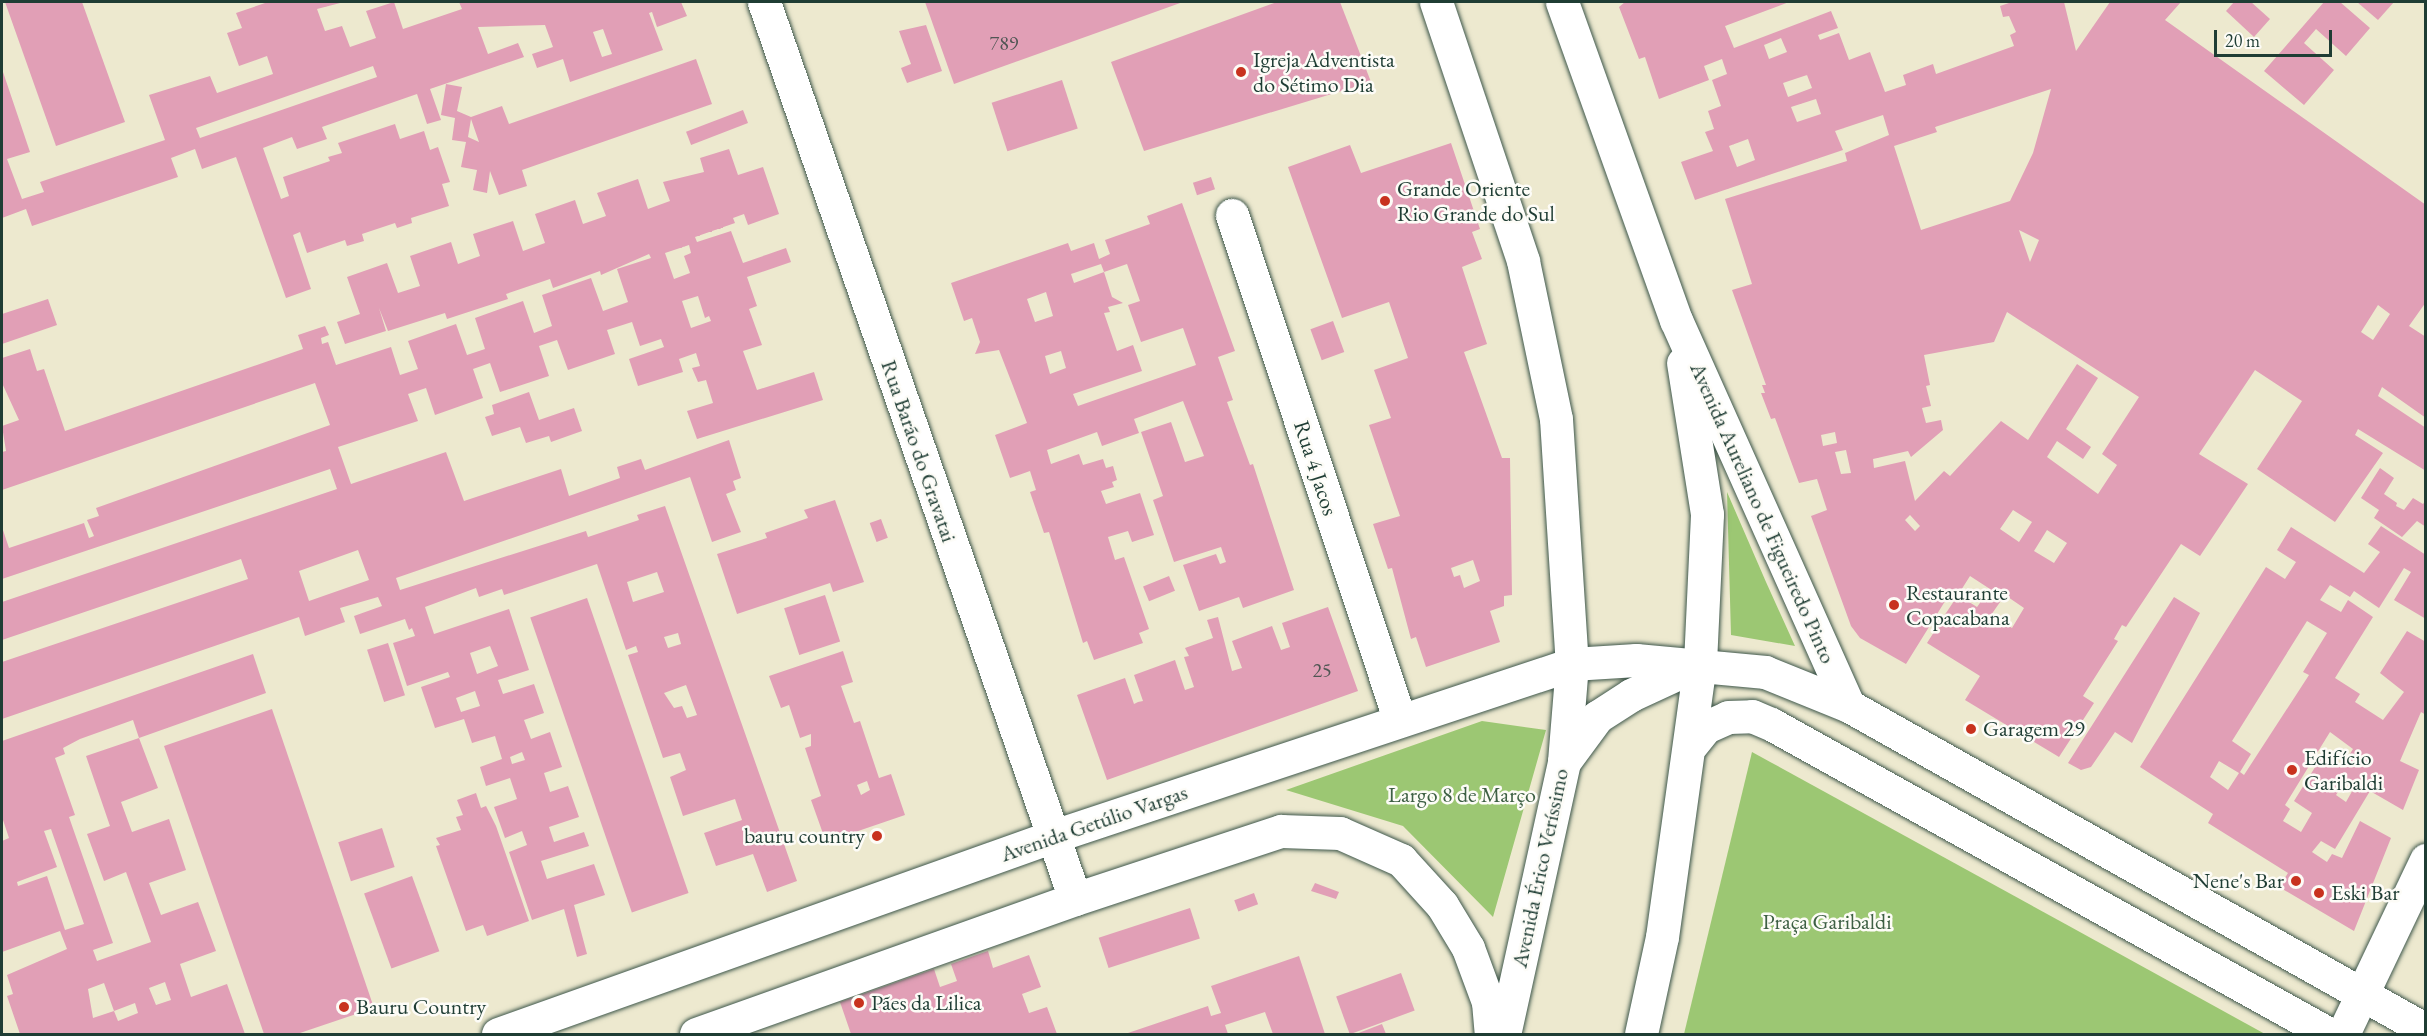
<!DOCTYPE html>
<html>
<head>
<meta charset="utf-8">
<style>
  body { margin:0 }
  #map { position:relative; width:2427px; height:1036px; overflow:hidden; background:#ede9cf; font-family:"EB Garamond",serif }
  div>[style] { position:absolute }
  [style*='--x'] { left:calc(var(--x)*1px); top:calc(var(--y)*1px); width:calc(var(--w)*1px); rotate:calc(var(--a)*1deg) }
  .green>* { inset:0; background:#9cc773 }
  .building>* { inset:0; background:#e19fb6; transform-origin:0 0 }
  .roads { filter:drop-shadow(0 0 2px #3e574b) drop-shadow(0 0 2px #3e574b) }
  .minor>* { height:33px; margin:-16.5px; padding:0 16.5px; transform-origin:16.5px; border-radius:16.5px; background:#fff }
  .tertiary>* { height:33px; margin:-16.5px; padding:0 16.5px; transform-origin:16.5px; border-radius:16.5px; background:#fff }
  .secondary>* { height:33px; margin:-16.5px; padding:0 16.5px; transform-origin:16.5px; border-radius:16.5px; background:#fff }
  .dots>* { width:16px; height:16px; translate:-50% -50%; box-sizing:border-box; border:3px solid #fdfcf7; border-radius:50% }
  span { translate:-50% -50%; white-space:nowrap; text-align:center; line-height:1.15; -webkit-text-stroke:5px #fdfcf7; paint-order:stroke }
  .number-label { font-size:20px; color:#505654 }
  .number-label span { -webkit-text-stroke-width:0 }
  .poi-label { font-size:22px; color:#1f3d34 }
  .left { translate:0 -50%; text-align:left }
  .right { translate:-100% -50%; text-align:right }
  .street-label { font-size:22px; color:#1f3d34 }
  .park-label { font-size:22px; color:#3e6044 }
  .frame { position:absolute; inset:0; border:3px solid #1f3d34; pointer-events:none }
  .scale { position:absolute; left:2214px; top:30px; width:118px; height:27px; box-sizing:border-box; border:3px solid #1f3d34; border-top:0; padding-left:8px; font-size:18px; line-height:21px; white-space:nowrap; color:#1f3d34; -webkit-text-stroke:4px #fdfcf7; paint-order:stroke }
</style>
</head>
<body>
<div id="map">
  <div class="green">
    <div style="clip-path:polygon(1727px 492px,1766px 582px,1795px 646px,1731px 635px)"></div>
    <div style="clip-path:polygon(1482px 721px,1546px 730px,1493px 917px,1403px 826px,1286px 790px)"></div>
    <div style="clip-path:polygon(1752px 752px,2069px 926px,2265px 1034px,1684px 1034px)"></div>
  </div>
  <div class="building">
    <div style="clip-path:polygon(5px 2px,82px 2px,125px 122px,56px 146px)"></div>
    <div style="clip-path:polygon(evenodd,268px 2px,344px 2px,317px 9px,325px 31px,342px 26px,350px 47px,376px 38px,366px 11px,394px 2px,403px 29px,462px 9px,459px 2px,681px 2px,687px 16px,657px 27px,652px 12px,649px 13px,663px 50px,570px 82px,563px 59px,537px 68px,532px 54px,553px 47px,545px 25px,478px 27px,488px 54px,518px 43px,524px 57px,430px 89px,441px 120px,427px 124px,417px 94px,322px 127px,327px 139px,297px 149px,292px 137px,263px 148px,281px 199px,289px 196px,283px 177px,330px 161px,328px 157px,342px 153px,338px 143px,395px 124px,400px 139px,424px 131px,430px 150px,438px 147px,450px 182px,442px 184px,449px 206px,411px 218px,412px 223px,397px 228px,395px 223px,362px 234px,364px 241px,347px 246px,345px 240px,307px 253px,300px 232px,293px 235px,311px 289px,286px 298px,236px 157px,202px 169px,195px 149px,171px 158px,178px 177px,32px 226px,26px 209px,2px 218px,2px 69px,30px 152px,7px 159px,22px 199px,44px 192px,40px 182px,165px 140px,149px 95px,210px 76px,217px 93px,273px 74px,267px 56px,239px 66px,227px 33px,242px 28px,236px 13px,268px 2px,603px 29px,612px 54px,602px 57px,593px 32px,603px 29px,268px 2px,373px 66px,377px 77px,200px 138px,196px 128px,373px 66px)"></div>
    <div style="clip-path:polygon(925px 2px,1183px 2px,954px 84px)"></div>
    <div style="clip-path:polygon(1277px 2px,1340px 2px,1371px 82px,1144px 151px,1111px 62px)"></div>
    <div style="clip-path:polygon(evenodd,1625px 2px,1789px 2px,1725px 26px,1734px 48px,1831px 11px,1838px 28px,1818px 35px,1820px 40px,1839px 33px,1849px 60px,1870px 52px,1885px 92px,1906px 85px,1903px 75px,1933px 64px,1936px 74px,2014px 46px,2010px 35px,2016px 32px,2009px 16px,2003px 17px,2000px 6px,2012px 2px,2064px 2px,2076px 51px,2110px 2px,2181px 2px,2165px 20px,2426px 205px,2426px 302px,2409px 326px,2426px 337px,2426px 418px,2382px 387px,2378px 396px,2426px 428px,2426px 471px,2358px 429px,2355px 435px,2383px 453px,2335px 522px,2257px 469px,2302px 401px,2255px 370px,2199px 454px,2248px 484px,2200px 556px,2181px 544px,2126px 627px,2122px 625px,2114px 639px,2118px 641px,2083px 696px,2094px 703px,2059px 757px,1965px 700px,1980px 676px,1927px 643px,1941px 621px,1948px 626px,1951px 621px,1944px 616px,1958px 595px,1977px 607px,1990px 589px,1970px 576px,1958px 595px,1952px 590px,1906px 664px,1860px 638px,1851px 626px,1811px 516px,1827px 510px,1817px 479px,1799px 483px,1775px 418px,1771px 419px,1761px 393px,1765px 393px,1762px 385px,1766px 385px,1732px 290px,1752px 284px,1725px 199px,1847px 161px,1845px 153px,1889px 135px,1883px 115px,1835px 131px,1843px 150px,1695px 200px,1681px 162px,1713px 151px,1705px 132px,1714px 129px,1708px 111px,1721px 106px,1712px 80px,1727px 74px,1722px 59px,1704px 66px,1709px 80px,1659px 99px,1645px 57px,1639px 59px,1619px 7px,1625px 2px,1781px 38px,1787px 52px,1769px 59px,1764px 45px,1781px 38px,1625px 2px,1807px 75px,1812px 88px,1788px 97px,1783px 83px,1807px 75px,1625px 2px,2051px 89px,2033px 153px,2010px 201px,1921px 230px,1894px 146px,1937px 132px,1935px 127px,2051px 89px,1625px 2px,1816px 99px,1821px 114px,1797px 122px,1791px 107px,1816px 99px,1625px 2px,1748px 139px,1755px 160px,1737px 167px,1729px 146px,1748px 139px,1625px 2px,2019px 230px,2039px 240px,2030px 262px,2019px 230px,1625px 2px,2378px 305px,2390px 314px,2373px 340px,2361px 332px,2378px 305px,1625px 2px,2007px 312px,2139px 397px,2102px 454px,2117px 465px,2098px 494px,2047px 457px,2057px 441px,2083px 459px,2091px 447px,2066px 429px,2098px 378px,2077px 364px,2028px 440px,2001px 421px,1950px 476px,1944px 471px,1915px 501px,1905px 461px,1874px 468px,1873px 459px,1908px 451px,1911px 457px,1943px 430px,1941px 420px,1926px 423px,1922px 408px,1931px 406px,1926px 386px,1930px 385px,1924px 355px,1994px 342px,2007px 312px,1625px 2px,1835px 432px,1837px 443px,1823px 446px,1821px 435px,1835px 432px,1625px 2px,1846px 450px,1851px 473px,1841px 474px,1835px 452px,1846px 450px,1625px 2px,2013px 510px,2032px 522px,2019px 542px,2000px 529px,2013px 510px,1625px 2px,1910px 515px,1920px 526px,1915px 531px,1905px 520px,1910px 515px,1625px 2px,2047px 530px,2067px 543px,2054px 563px,2034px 551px,2047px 530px,1625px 2px,2005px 595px,2024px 608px,2012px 628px,1991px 615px,2005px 595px)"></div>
    <div style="clip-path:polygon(2234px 2px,2251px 2px,2270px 19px,2254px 37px,2226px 11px)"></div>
    <div style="clip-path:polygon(2324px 2px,2340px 2px,2370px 28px,2346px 56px,2316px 29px,2304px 43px,2334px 70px,2304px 105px,2264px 71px)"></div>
    <div style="clip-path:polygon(2357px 2px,2394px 2px,2378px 20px)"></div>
    <div style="clip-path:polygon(926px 25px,942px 71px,907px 83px,901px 68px,911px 64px,899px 31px)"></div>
    <div style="clip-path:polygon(evenodd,696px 59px,712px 104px,522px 170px,527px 186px,499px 195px,490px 171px,487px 193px,473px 190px,477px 170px,461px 167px,466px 142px,452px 140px,455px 118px,441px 115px,446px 84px,462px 87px,457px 111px,471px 117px,502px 106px,509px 124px,696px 59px,471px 119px,479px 142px,468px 137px,471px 119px)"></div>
    <div style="left:1062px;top:80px;width:51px;height:74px;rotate:72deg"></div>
    <div style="left:743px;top:110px;width:14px;height:61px;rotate:69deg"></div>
    <div style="clip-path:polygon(evenodd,1451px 143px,1480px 229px,1472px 232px,1482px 259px,1462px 267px,1487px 344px,1464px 352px,1502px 458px,1510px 458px,1512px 595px,1504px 596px,1504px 606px,1490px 611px,1500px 642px,1426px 667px,1416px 637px,1411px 639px,1392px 568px,1388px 569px,1373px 524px,1400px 516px,1369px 425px,1391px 418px,1374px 370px,1408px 358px,1389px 302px,1342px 318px,1288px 167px,1350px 145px,1361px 173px,1451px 143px,1473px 560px,1480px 581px,1464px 588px,1460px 575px,1454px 577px,1451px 568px,1473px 560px)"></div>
    <div style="clip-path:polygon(evenodd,729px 149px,738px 175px,763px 167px,779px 214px,748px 225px,744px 214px,733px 218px,735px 223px,695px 237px,697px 242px,731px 231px,743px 263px,786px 248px,791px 262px,747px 277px,757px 306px,749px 309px,762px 345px,743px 351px,757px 390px,814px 372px,823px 400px,697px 439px,687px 411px,713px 403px,706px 380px,698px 382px,692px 368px,700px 366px,696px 353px,679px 359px,683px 372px,638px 386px,629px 359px,664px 347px,661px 339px,640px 346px,632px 322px,607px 330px,615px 354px,568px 370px,557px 340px,539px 346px,549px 376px,500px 392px,490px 363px,473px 369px,483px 398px,435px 415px,426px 388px,408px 394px,418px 421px,338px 447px,351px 484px,446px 452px,464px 501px,561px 469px,569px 496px,620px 478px,617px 467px,641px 459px,645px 470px,729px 440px,741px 478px,733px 481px,736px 490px,726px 494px,741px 532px,712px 542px,690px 477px,396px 578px,400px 590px,586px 531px,588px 537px,639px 520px,637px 515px,665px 506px,797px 881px,767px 892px,753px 854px,716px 866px,704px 833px,742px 820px,735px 799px,683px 816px,670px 777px,686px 770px,680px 753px,663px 758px,628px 655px,638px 652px,636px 646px,626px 650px,597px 564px,504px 595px,502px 589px,479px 597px,476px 588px,425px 607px,434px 634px,509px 609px,529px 670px,498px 680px,503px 694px,534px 684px,544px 713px,524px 720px,531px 739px,550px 732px,562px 767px,544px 773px,550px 792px,568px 786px,579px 817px,549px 827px,554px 842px,584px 832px,589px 846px,541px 861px,547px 879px,594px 864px,605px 895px,574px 905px,587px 954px,577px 957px,564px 909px,532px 920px,509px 852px,527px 845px,522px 831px,505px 838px,494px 807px,517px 799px,510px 778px,486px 786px,480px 767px,502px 759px,495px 736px,472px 743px,464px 719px,435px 728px,421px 687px,450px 677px,448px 672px,407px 686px,393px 643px,415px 636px,412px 628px,409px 630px,405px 619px,360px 634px,354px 616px,382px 606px,378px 597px,340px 608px,345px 622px,305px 636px,299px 617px,2px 719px,2px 662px,248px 579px,241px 559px,2px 640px,2px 602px,337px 489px,330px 469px,2px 579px,2px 527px,9px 548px,84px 523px,89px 538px,94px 536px,87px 520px,99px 516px,96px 508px,330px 425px,315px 383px,2px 490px,2px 452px,6px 451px,2px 426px,19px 420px,2px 383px,2px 358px,30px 349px,37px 371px,44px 369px,65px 431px,303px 349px,298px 335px,325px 326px,329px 335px,321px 338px,322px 344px,328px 342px,336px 365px,391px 347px,400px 375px,418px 369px,408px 341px,456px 324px,467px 355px,485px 349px,475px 318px,523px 301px,534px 333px,552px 326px,542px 295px,591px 278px,603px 311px,628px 302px,617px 269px,651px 258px,649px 254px,601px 275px,600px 271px,553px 288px,550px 279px,506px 294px,508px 299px,447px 319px,445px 313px,388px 331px,379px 308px,386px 331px,345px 344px,337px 322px,360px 314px,347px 277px,387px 263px,398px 293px,420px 286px,410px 256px,451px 242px,458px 264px,480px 256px,473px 234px,513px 221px,523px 251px,545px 243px,535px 214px,575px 200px,583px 224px,606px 216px,597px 193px,638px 179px,648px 209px,670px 201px,663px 182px,704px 172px,700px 158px,729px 149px,689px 245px,691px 253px,684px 256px,690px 273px,674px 279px,665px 253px,689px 245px,729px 149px,698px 296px,705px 318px,709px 316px,711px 321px,691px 328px,682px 301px,698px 296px,729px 149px,358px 550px,369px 580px,309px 601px,299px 571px,358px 550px,729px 149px,657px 572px,664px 592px,633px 602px,627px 582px,657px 572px,729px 149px,678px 633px,681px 644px,668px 648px,664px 637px,678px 633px,729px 149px,490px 646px,498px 666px,477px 674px,470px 653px,490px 646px,729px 149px,686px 685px,697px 715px,687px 718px,682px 706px,674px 708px,664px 693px,686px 685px,729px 149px,475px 691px,480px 706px,461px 712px,456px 698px,475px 691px,729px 149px,522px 752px,525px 760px,512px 764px,510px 757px,522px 752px)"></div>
    <div style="left:1211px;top:177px;width:13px;height:19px;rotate:72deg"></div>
    <div style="clip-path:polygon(evenodd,1182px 203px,1235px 351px,1218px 357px,1233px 400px,1227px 402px,1250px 465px,1253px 464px,1294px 590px,1243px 608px,1239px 597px,1199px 611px,1183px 565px,1216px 554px,1220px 564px,1226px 562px,1221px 547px,1174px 562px,1153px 500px,1163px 496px,1141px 432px,1171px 422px,1185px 462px,1204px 456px,1183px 401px,1134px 419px,1139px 433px,1102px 446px,1097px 432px,1047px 450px,1051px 464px,1079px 454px,1083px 465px,1103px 459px,1106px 468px,1113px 466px,1117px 480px,1112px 482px,1114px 487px,1101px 491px,1106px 504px,1140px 493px,1154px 535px,1132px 542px,1128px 531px,1108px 537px,1115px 560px,1124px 557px,1149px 629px,1139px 633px,1143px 643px,1094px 660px,1087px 641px,1083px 643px,1049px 532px,1044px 533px,1030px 492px,1036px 490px,1030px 471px,1010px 478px,995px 435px,1027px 423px,1013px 386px,999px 350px,975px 354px,980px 342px,972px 318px,964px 321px,951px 283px,1068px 243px,1071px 251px,1094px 243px,1099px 259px,1110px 254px,1105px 240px,1150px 224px,1147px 216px,1182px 203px,1101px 264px,1104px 272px,1127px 264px,1140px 301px,1128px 305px,1141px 342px,1183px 328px,1196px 365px,1078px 406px,1073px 394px,1142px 371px,1133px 345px,1117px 351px,1104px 313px,1110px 312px,1108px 307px,1123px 303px,1112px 297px,1104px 272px,1074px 283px,1071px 274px,1101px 264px,1182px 203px,1046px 292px,1053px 316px,1035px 322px,1027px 299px,1046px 292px,1182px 203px,1061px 351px,1066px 368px,1050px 374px,1045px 356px,1061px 351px)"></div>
    <div style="clip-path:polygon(48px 299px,57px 325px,2px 344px,2px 314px)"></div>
    <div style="left:1333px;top:321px;width:33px;height:24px;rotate:70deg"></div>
    <div style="clip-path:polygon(529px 392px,539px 420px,574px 408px,582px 431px,551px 442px,549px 436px,526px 443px,520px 427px,492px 436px,485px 417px,494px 414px,492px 405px)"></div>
    <div style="clip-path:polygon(2380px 468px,2394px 478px,2384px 494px,2397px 503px,2396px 506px,2404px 510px,2413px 498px,2423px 504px,2426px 500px,2426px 527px,2417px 521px,2402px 537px,2374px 518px,2379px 510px,2361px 498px)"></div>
    <div style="clip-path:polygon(835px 500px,864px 582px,833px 592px,830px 583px,737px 614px,717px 554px,767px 538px,765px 533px,808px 518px,804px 510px)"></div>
    <div style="left:881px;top:519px;width:20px;height:12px;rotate:70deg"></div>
    <div style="clip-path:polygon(evenodd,2381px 526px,2426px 555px,2426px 619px,2394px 600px,2411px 572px,2404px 568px,2379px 608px,2354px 591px,2350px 597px,2330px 585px,2320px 600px,2341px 612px,2348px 600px,2373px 617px,2335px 678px,2360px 694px,2355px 702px,2383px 720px,2404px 692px,2380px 673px,2407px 631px,2426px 642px,2426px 715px,2421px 712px,2400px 761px,2419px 770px,2403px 810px,2370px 791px,2335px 849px,2321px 841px,2312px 852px,2327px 862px,2332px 854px,2342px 858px,2360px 821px,2391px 838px,2354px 931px,2279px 887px,2288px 873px,2208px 823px,2213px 814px,2140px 767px,2266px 567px,2285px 579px,2296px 562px,2277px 550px,2291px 527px,2364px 573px,2380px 552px,2368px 544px,2381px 526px,2307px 621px,2327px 633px,2303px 672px,2309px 675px,2244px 775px,2240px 772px,2251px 754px,2232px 741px,2307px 621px,2381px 526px,2330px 732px,2353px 749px,2341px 768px,2322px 756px,2294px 801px,2312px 813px,2301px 832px,2283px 821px,2290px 809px,2285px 805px,2330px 732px,2381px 526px,2219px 761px,2239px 773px,2228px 790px,2210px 777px,2219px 761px,2381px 526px,2346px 780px,2355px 786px,2346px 802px,2336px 795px,2346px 780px)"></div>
    <div style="left:1169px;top:576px;width:16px;height:28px;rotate:68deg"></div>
    <div style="left:825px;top:595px;width:49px;height:43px;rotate:72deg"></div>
    <div style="clip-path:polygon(2174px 597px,2200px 613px,2132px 743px,2115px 732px,2091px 767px,2081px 770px,2068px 763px)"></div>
    <div style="left:587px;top:598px;width:312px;height:60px;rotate:71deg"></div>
    <div style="clip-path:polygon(1328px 607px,1358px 691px,1107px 780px,1077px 695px,1125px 678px,1134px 704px,1138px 702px,1143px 701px,1134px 675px,1175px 660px,1185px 690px,1194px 687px,1184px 657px,1189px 656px,1185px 648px,1213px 638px,1207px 620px,1218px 617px,1232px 671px,1242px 668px,1232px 641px,1272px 626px,1281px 650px,1290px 647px,1282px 623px)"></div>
    <div style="left:388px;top:643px;width:55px;height:22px;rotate:72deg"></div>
    <div style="clip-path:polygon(evenodd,843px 651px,853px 682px,841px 686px,854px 723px,860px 721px,879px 778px,891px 774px,905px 815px,826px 842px,811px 800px,821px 796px,805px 748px,811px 746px,811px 734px,800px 738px,789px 705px,781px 708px,769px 676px,843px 651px,867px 781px,870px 790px,861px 795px,857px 785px,867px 781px)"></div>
    <div style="clip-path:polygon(evenodd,253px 654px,266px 693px,139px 738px,133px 720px,80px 739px,63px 748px,65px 754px,55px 758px,75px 815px,69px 817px,113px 943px,93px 950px,97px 961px,151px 942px,126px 872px,104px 881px,87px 834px,110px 826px,86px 756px,139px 738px,158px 788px,121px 802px,132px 832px,169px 819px,186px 870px,149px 883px,161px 915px,198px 902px,216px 951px,180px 964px,191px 997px,227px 984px,245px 1034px,20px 1034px,7px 996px,13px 994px,7px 975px,67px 949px,60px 931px,2px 952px,2px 841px,9px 838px,2px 817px,2px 741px,253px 654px,51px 829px,84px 924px,65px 930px,47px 876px,18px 886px,17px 882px,57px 867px,44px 831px,51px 829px,253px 654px,165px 982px,171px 1000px,156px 1005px,149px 988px,165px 982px,253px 654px,104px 983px,114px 1011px,135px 1003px,138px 1013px,118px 1021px,114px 1011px,93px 1018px,88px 989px,104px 983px)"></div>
    <div style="clip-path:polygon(272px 709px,374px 1008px,297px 1034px,264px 1034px,164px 746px)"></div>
    <div style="clip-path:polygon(476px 793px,481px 808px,486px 806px,496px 826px,529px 921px,487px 936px,483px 925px,466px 931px,436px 846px,440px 845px,436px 838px,461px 830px,456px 817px,463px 815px,457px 800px)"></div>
    <div style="left:382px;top:828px;width:41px;height:46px;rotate:72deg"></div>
    <div style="left:412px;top:876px;width:80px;height:51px;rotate:70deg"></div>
    <div style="clip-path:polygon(1315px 883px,1339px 892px,1336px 899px,1311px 891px)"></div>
    <div style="left:1254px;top:893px;width:12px;height:21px;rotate:70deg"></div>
    <div style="left:1190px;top:908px;width:32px;height:96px;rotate:72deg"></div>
    <div style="clip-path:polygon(988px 951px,993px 968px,1029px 955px,1041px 987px,1022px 994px,1029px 1013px,1047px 1007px,1057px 1034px,851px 1034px,840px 1002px,934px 969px,940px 987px,957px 981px,951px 964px)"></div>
    <div style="clip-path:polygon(1299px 956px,1325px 1034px,1273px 1034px,1265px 1012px,1225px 1025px,1228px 1034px,1125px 1034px,1208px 1006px,1211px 1016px,1221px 1013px,1211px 986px)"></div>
    <div style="left:1401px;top:973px;width:40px;height:69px;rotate:70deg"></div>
    <div style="clip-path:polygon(1382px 1024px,1386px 1034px,1356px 1034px)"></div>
  </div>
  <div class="roads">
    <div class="minor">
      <div style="--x:1232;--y:215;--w:533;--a:71.63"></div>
    </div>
    <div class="tertiary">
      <div style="--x:764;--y:2;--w:949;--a:70.88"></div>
      <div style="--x:2343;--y:1034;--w:193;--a:-64.5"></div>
    </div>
    <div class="secondary">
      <div style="--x:1436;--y:2;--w:273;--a:71.4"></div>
      <div style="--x:1523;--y:261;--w:161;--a:78.2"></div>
      <div style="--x:1556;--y:419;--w:246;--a:86.3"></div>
      <div style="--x:1572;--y:664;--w:98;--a:94.7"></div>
      <div style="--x:1564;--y:762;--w:279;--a:102.4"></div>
      <div style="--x:1562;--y:2;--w:338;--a:70.3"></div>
      <div style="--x:1676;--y:320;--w:423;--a:65.9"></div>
      <div style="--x:1692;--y:744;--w:22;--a:-51"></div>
      <div style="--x:1706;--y:727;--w:24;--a:-24"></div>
      <div style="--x:1728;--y:717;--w:24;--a:-2"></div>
      <div style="--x:1752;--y:716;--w:21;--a:23"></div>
      <div style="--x:1771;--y:724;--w:638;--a:29.05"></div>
      <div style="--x:1564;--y:762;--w:56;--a:-53.7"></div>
      <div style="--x:1597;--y:717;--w:40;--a:-32.9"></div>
      <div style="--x:1631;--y:695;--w:72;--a:-24.8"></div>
      <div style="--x:498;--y:1034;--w:587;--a:-19.61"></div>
      <div style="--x:1051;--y:837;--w:549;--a:-18.37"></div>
      <div style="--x:1572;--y:664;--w:64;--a:-3.6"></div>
      <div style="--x:1636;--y:660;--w:130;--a:5.3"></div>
      <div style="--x:1765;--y:672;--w:91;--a:22"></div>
      <div style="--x:1849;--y:706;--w:662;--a:29.32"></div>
      <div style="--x:696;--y:1034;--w:402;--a:-19.6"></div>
      <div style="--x:1075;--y:899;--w:217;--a:-18.3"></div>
      <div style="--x:1281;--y:831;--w:59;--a:1.9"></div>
      <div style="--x:1340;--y:833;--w:67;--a:23.9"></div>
      <div style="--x:1401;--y:860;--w:61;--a:47.7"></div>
      <div style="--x:1442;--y:905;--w:50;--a:58.8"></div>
      <div style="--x:1468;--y:948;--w:58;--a:69.7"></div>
      <div style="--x:1488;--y:1002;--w:32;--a:85"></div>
      <div style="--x:1641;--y:1034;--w:99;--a:-77.8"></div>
      <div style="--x:1662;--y:937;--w:277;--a:-82.1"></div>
      <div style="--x:1700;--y:663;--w:149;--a:-87.3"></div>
      <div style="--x:1707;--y:514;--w:153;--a:-99"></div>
    </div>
  </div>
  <div class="dots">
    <div style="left:1241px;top:72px;background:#c8321e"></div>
    <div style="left:1385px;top:201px;background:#c8321e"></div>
    <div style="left:1894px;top:605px;background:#c8321e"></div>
    <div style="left:1971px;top:729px;background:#c8321e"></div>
    <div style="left:2292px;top:770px;background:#c8321e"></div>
    <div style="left:877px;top:836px;background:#c8321e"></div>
    <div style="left:2296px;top:881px;background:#c8321e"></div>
    <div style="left:2319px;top:893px;background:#c8321e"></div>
    <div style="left:859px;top:1003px;background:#c8321e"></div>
    <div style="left:344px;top:1007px;background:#c8321e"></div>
  </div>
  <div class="number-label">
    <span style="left:1004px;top:43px">789</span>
    <span style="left:1322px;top:670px">25</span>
  </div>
  <div class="poi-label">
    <span class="left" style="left:1253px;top:72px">Igreja Adventista<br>do Sétimo Dia</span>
    <span class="left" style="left:1397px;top:201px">Grande Oriente<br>Rio Grande do Sul</span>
    <span class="left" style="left:1906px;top:605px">Restaurante<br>Copacabana</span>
    <span class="left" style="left:1983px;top:729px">Garagem 29</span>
    <span class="left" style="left:2304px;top:770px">Edifício<br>Garibaldi</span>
    <span class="right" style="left:865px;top:836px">bauru country</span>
    <span class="right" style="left:2284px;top:881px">Nene's Bar</span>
    <span class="left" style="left:2331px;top:893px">Eski Bar</span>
    <span class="left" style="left:871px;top:1003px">Pães da Lilica</span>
    <span class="left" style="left:356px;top:1007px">Bauru Country</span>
  </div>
  <div class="street-label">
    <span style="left:919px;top:451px;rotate:71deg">Rua Barão do Gravatai</span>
    <span style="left:1316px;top:468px;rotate:72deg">Rua 4 Jacos</span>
    <span style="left:1763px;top:513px;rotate:66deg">Avenida Aureliano de Figueiredo Pinto</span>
    <span style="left:1094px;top:823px;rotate:-19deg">Avenida Getúlio Vargas</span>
    <span style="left:1540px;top:868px;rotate:-78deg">Avenida Érico Veríssimo</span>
  </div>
  <div class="park-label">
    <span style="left:1462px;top:795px">Largo 8 de Março</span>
    <span style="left:1827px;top:922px">Praça Garibaldi</span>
  </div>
  <div class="frame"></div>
  <div class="scale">20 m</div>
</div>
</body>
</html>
